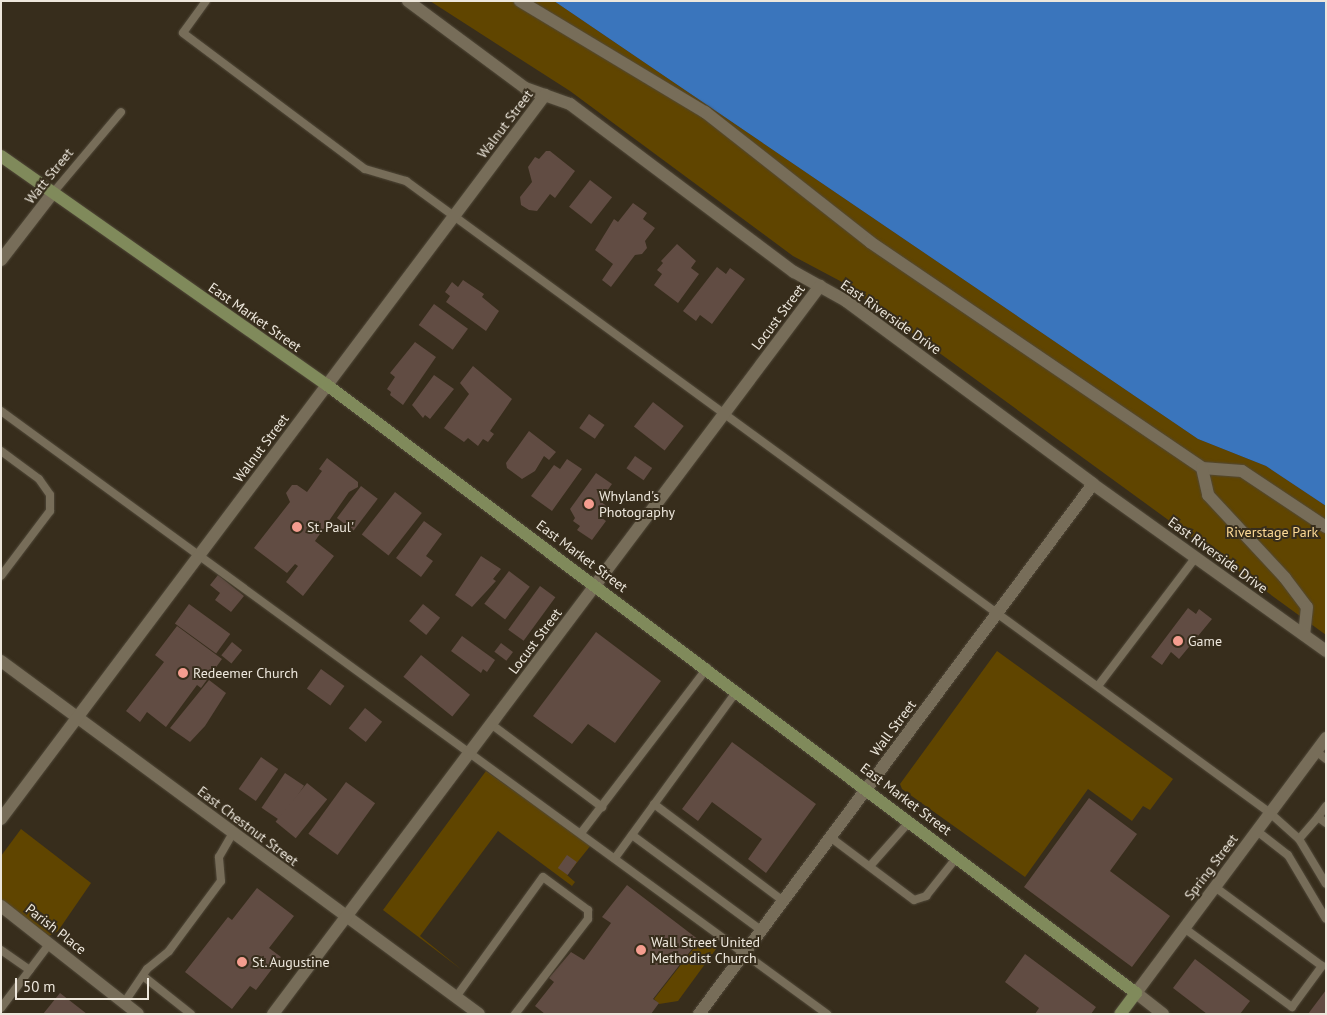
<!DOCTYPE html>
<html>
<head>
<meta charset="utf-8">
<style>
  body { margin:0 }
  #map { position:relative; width:1327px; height:1015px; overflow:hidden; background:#372d1c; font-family:"PT Sans",sans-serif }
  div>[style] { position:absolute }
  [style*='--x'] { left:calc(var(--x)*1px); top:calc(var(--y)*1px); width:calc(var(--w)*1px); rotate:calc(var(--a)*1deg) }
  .green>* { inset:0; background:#604500 }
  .water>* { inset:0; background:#3a75bc }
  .building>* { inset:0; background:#614c43; transform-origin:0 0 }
  .roads { filter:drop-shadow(0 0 1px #504839) drop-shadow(0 0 1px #504839) }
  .service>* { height:8px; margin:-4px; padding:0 4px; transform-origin:4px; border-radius:4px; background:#776d59 }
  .minor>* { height:12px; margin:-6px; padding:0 6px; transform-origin:6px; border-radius:6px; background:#776d59 }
  .tertiary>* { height:12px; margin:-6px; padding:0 6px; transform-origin:6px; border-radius:6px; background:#776d59 }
  .secondary>* { height:12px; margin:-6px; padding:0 6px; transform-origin:6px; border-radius:6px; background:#808a5b }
  .dots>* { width:14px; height:14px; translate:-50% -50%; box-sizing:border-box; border:2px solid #372d1c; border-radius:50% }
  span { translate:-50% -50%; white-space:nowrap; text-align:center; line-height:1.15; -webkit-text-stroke:4px #372d1c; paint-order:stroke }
  .street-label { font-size:14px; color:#ede7dc }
  .poi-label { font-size:14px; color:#ede7dc }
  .left { translate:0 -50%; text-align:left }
  .park-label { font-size:14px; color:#fdda96 }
  .frame { position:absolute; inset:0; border:2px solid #ede7dc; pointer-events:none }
  .scale { position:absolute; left:15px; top:978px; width:134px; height:22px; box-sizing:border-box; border:2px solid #ede7dc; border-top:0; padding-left:6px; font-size:15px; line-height:18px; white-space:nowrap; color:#ede7dc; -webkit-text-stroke:4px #372d1c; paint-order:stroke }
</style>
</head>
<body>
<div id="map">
  <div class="green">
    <div style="clip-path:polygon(430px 1px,554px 1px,1198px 439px,1266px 466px,1326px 506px,1326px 635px,842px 282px,793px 256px,570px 91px)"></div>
    <div style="clip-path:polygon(997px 651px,1173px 779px,1150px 810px,1143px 806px,1132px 821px,1088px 789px,1025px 877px,902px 789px,900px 784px)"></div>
    <div style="clip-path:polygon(486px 771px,591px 845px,567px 875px,575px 882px,572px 886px,498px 831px,420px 936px,462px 970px,383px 910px)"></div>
    <div style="clip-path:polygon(21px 829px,91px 883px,58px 931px,49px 936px,1px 902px,1px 856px)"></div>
    <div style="clip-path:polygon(701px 939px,716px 949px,678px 1001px,659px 1004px,654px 999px)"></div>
  </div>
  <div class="water">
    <div style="clip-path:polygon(554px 1px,1326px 1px,1326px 506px,1266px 466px,1198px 439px)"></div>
  </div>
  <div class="building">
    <div style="clip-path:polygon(546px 151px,550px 151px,575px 171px,555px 198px,550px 194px,537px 211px,529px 210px,521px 205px,520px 197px,532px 182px,528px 167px,535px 157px,539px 159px)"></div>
    <div style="left:590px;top:180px;width:28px;height:34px;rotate:38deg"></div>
    <div style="clip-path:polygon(633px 203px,647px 213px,643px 219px,655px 228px,645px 241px,647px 248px,642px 254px,635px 255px,611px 287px,602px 280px,613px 264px,595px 250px,614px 219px,618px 222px)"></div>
    <div style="clip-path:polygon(677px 244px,696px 261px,691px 268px,699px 274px,678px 303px,654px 285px,662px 274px,657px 270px,663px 263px,661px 261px)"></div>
    <div style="clip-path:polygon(717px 267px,726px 274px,730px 268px,745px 279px,712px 324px,700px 315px,696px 321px,683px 311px)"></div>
    <div style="clip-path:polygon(463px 280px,484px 294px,482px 297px,499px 311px,486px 331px,446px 302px,450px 296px,445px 292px,452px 282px,458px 287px)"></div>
    <div style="left:434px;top:304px;width:42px;height:26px;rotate:36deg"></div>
    <div style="clip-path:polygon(415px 342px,436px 357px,403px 405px,390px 395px,391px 392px,387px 389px,395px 377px,390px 373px)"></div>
    <div style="clip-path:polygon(473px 366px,512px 399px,490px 431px,494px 434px,488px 442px,483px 439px,478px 446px,468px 438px,464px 442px,444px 428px,469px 394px,460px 383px)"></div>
    <div style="clip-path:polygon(434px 375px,454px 389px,430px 419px,425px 415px,423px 418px,412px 405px)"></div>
    <div style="left:653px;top:402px;width:39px;height:31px;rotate:38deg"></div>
    <div style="left:589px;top:414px;width:19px;height:17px;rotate:35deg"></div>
    <div style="clip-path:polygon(529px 431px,556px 452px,549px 460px,544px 456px,535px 471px,522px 479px,507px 468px,506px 463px)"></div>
    <div style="left:635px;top:456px;width:21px;height:15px;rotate:35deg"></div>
    <div style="clip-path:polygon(327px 458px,358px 482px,358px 487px,349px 492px,315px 541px,334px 556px,303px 596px,286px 582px,298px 566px,295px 564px,287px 573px,254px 548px,290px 502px,286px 493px,292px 485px,297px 485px,307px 492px,322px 471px,319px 469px)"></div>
    <div style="clip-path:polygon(567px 459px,582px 469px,552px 511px,531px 496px,554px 465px,560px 469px)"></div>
    <div style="clip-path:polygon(596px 473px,612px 484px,600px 501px,609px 508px,602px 518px,606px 521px,592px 540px,577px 530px,580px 526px,573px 521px,575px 518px,570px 509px)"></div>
    <div style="left:361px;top:486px;width:21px;height:40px;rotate:37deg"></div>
    <div style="left:395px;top:492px;width:34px;height:54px;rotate:38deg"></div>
    <div style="clip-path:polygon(424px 521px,442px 534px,426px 556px,433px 561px,421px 577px,396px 558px)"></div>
    <div style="clip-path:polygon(481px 556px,501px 569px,493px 579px,496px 581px,472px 607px,455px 595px)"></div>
    <div style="left:509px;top:571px;width:26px;height:41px;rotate:37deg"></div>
    <div style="clip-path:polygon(218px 575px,244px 596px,231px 612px,215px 600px,220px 593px,210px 585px)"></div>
    <div style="left:540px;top:586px;width:19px;height:54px;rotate:36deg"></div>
    <div style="left:189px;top:604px;width:51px;height:24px;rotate:36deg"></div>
    <div style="left:423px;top:604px;width:22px;height:22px;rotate:39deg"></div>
    <div style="clip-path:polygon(1188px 608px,1196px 614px,1199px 609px,1212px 619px,1179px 659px,1171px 652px,1162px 665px,1151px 657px)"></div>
    <div style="clip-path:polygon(177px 626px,222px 659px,201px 688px,197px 685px,166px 727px,147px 712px,140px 722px,126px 711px,164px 662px,155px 655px)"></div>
    <div style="clip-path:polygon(596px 632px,661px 681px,615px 743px,588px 724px,572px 744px,533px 716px)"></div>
    <div style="clip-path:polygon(462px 636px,495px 660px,487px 672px,483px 669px,481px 673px,451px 651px)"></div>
    <div style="left:232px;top:642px;width:13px;height:17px;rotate:39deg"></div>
    <div style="left:501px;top:643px;width:15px;height:11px;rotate:37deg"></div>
    <div style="left:421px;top:655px;width:63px;height:28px;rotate:39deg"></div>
    <div style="left:321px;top:669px;width:29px;height:24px;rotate:36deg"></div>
    <div style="clip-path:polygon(209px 680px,226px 693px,205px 726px,190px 742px,170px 728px)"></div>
    <div style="left:365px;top:708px;width:22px;height:26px;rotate:39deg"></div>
    <div style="clip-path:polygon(732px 742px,816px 804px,766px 873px,748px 859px,762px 839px,712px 802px,698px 821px,682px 809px)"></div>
    <div style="left:261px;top:757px;width:21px;height:39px;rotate:35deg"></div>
    <div style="left:285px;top:773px;width:23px;height:42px;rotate:34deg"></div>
    <div style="left:346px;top:782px;width:36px;height:64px;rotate:36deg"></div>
    <div style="left:307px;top:783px;width:26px;height:50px;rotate:39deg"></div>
    <div style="clip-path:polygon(1089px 798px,1137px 834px,1110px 871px,1170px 916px,1132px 967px,1024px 887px)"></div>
    <div style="left:567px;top:855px;width:12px;height:16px;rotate:35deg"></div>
    <div style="clip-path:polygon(627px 885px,699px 940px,653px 999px,659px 1003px,651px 1014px,545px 1014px,535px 1006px,554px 982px,549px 978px,571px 952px,584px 960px,611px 923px,602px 917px)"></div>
    <div style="clip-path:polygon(257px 888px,294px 916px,269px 948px,281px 957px,256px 990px,250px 986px,232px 1009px,185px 972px,228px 917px,232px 920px)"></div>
    <div style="clip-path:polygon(1025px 954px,1096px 1007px,1091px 1014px,1035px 1014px,1039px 1008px,1005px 982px)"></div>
    <div style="clip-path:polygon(1195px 959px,1250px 1001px,1240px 1014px,1207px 1014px,1173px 988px)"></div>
    <div style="clip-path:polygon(1326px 990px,1326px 1014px,1308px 1014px)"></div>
    <div style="clip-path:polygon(60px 993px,87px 1014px,43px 1014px)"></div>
  </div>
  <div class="roads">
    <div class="service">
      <div style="--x:206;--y:1;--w:39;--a:126"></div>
      <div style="--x:183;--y:33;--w:227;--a:36.8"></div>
      <div style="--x:365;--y:169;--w:43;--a:16.3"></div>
      <div style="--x:406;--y:181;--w:1070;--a:36.18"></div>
      <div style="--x:1270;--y:813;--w:39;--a:42"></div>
      <div style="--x:1299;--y:839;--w:52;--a:59"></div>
      <div style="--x:52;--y:194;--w:107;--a:-49.9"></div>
      <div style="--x:1;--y:411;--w:1023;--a:36.13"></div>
      <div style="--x:1;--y:451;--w:47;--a:36.4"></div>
      <div style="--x:39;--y:479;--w:19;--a:55"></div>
      <div style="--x:50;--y:495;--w:16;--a:90"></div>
      <div style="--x:50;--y:511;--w:81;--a:127"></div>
      <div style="--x:1098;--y:686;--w:161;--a:-52.8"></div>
      <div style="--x:491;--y:724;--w:139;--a:36.8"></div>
      <div style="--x:1316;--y:751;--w:13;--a:39"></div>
      <div style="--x:654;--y:804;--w:161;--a:36.9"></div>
      <div style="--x:1326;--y:806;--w:14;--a:126"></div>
      <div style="--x:1318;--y:817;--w:10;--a:37"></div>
      <div style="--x:1257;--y:831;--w:39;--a:38"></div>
      <div style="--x:1288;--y:855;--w:74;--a:59.3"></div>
      <div style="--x:581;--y:833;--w:208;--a:-52.6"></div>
      <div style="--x:632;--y:835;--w:160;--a:36.4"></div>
      <div style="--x:830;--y:837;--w:105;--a:36.9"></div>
      <div style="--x:914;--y:900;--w:13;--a:-18"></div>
      <div style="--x:926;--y:896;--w:50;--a:-51.5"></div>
      <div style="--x:1299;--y:839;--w:29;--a:-49"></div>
      <div style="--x:615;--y:858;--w:207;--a:-53.9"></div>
      <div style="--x:870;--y:866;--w:60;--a:-48.4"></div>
      <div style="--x:1184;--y:928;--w:134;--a:36.2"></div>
      <div style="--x:1292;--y:1007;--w:51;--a:-53.8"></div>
      <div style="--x:1322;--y:966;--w:133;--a:-143.6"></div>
      <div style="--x:1;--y:950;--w:35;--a:35"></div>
      <div style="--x:143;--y:976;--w:61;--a:38.4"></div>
      <div style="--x:456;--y:997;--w:148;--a:-54.1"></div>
      <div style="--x:543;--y:877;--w:56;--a:36.3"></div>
      <div style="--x:588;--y:910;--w:9;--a:90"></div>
      <div style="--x:588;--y:919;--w:120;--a:127.5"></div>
      <div style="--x:124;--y:1003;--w:41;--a:-55.9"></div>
      <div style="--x:147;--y:969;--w:28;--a:-39"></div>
      <div style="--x:169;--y:951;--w:87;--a:-53.4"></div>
      <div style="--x:221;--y:881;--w:24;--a:-95"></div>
      <div style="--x:219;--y:857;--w:28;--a:-60"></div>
      <div style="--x:1;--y:1008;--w:81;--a:-53"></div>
    </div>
    <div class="minor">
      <div style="--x:408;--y:1;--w:146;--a:36.6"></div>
      <div style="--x:525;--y:88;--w:48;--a:19.6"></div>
      <div style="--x:570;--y:104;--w:280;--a:36.9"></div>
      <div style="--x:794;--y:272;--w:60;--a:29.1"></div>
      <div style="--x:846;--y:301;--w:307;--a:36.5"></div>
      <div style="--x:520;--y:1;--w:216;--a:31"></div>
      <div style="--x:705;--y:112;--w:210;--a:38.2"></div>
      <div style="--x:870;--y:242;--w:402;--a:34.2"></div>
      <div style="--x:1202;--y:468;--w:40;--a:4.3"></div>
      <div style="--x:1242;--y:471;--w:101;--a:33.7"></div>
      <div style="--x:1;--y:260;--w:83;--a:-52.3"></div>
      <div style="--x:1202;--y:468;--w:28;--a:77"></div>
      <div style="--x:1208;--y:495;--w:113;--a:47.1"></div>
      <div style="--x:1285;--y:578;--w:36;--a:53"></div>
      <div style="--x:1307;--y:607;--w:28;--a:96"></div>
      <div style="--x:1;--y:661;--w:594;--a:36.45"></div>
      <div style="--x:1;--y:819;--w:906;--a:-53.08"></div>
      <div style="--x:1;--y:906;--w:174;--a:38.2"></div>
      <div style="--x:273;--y:1014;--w:911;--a:-53.08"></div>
    </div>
    <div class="tertiary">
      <div style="--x:699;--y:1014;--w:660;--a:-53.37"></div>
      <div style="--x:1093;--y:484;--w:287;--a:35.6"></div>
      <div style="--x:1163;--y:1014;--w:34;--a:-142"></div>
      <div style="--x:1136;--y:993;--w:318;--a:-53.3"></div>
    </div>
    <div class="secondary">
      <div style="--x:1;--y:156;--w:398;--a:35.1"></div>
      <div style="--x:327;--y:385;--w:1012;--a:36.93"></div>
      <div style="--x:1136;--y:993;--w:26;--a:127"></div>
    </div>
  </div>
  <div class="dots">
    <div style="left:589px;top:504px;background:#f59d8f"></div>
    <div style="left:297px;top:527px;background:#f59d8f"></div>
    <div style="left:1178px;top:641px;background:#f59d8f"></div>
    <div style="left:183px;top:673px;background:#f59d8f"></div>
    <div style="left:641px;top:950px;background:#f59d8f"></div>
    <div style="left:242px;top:962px;background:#f59d8f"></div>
  </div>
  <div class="street-label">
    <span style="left:505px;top:124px;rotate:-53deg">Walnut Street</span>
    <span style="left:49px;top:176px;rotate:-51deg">Watt Street</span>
    <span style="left:255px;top:317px;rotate:35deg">East Market Street</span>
    <span style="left:778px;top:317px;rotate:-53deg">Locust Street</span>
    <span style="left:891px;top:317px;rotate:35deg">East Riverside Drive</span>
    <span style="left:261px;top:448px;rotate:-53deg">Walnut Street</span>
    <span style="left:1218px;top:555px;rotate:36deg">East Riverside Drive</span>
    <span style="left:582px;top:556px;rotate:37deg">East Market Street</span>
    <span style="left:535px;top:641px;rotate:-53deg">Locust Street</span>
    <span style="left:893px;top:728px;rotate:-53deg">Wall Street</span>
    <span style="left:906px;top:799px;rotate:37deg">East Market Street</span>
    <span style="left:248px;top:826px;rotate:37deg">East Chestnut Street</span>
    <span style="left:1211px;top:867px;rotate:-53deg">Spring Street</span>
    <span style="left:56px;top:929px;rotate:38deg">Parish Place</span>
  </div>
  <div class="poi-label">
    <span class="left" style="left:599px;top:504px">Whyland's<br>Photography</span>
    <span class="left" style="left:307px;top:527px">St. Paul'</span>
    <span class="left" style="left:1188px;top:641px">Game</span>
    <span class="left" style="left:193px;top:673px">Redeemer Church</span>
    <span class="left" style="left:651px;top:950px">Wall Street United<br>Methodist Church</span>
    <span class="left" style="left:252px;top:962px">St. Augustine</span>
  </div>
  <div class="park-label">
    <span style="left:1272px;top:532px">Riverstage Park</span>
  </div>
  <div class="frame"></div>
  <div class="scale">50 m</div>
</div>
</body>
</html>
